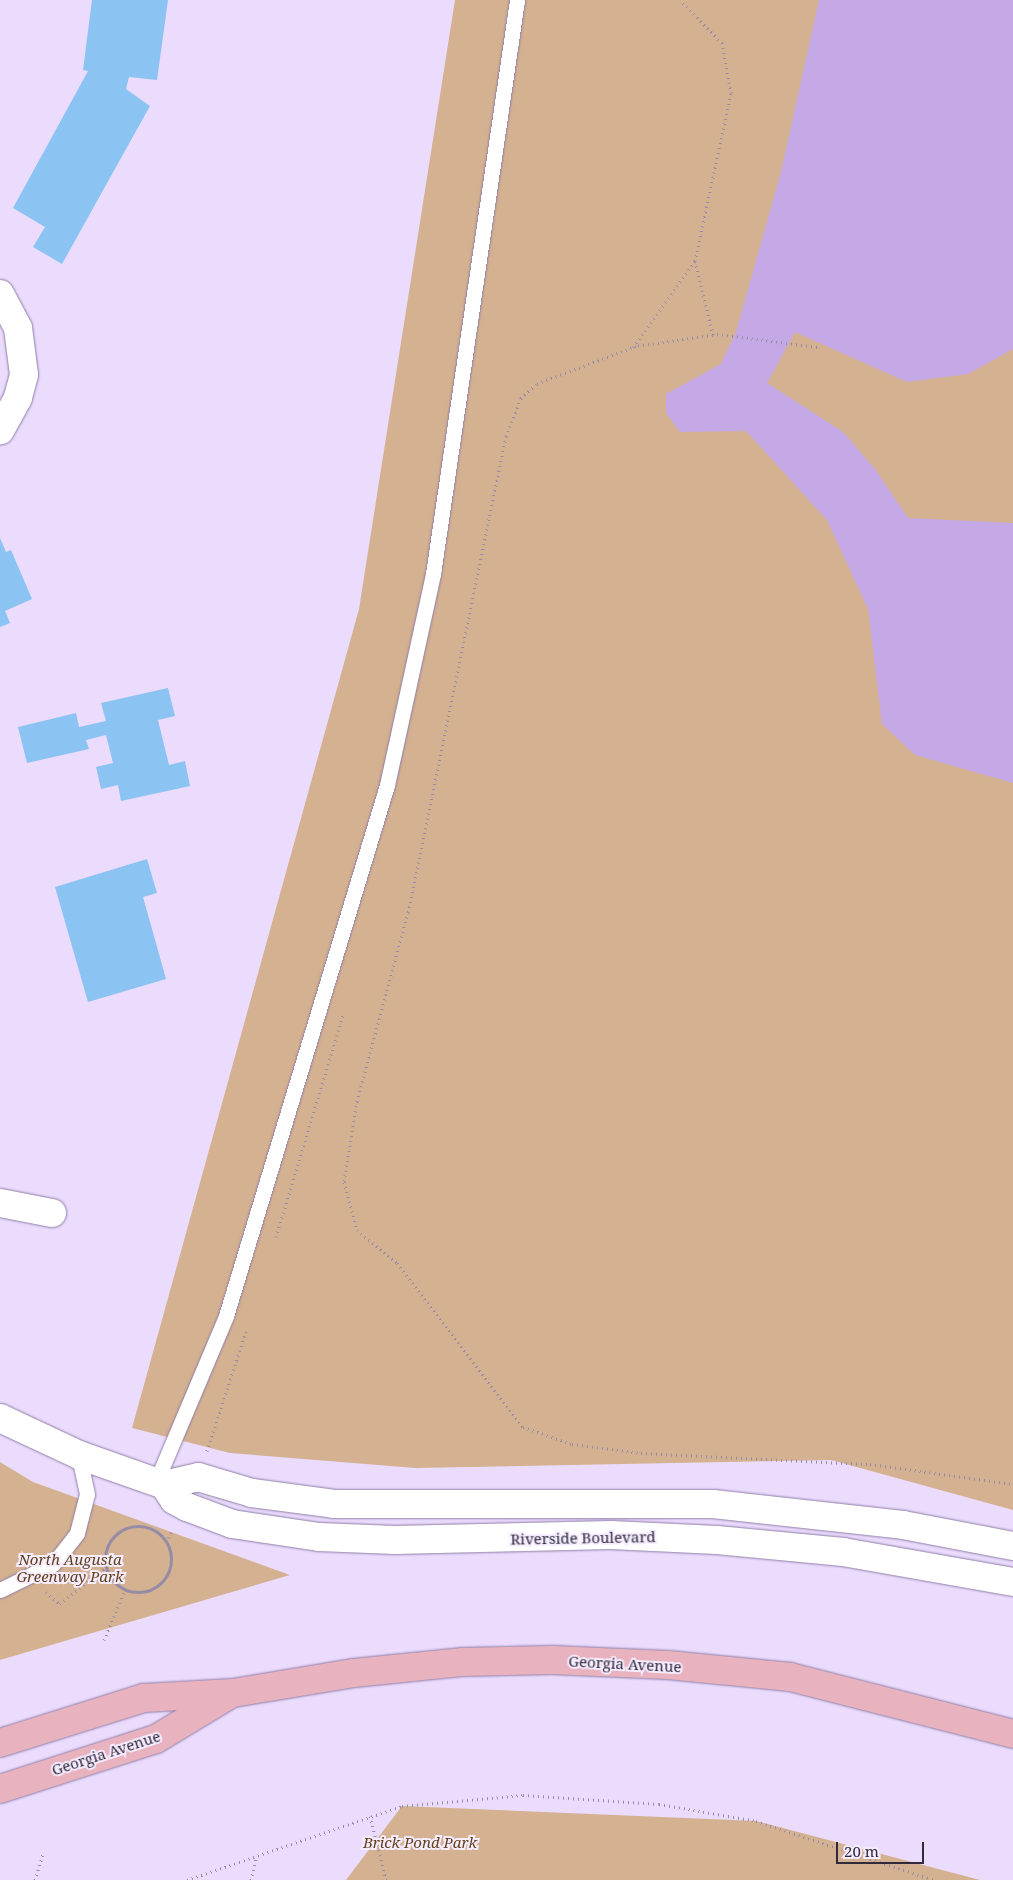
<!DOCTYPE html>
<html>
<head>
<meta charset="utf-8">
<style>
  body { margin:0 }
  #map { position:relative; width:1013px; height:1880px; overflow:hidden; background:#ebdcfe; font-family:"Noto Serif",serif }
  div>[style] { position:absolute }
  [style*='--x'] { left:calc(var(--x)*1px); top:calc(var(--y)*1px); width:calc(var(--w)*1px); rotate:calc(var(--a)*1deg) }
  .green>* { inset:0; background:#d4b191 }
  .water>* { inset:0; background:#c4a9e6 }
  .building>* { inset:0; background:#8bc3f2 }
  .path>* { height:3px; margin-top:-1.5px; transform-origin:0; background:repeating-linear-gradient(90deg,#978ca6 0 1px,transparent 0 5px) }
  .path>.ring { margin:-1.5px; padding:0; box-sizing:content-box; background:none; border:3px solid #978ca6; border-radius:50% }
  .roads { filter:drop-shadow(0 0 1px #8f7ea5) drop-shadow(0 0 1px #8f7ea5) }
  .service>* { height:15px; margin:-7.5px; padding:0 7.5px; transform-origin:7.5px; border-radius:7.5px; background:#fff }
  .minor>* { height:28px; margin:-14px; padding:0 14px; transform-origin:14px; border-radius:14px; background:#fff }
  .primary>* { height:28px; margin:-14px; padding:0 14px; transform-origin:14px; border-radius:14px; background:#e9b2bf }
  span { translate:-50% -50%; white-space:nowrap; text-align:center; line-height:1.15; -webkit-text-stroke:4px #f5edff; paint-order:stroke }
  .street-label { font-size:15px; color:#312a3a }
  .park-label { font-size:15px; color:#623f19; font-style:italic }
  .scale { position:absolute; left:836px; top:1842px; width:88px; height:22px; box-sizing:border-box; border:2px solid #312a3a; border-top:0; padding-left:6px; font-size:15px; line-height:18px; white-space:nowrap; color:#312a3a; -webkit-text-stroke:4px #f5edff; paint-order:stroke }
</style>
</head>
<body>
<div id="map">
  <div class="green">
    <div style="clip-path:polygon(455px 0,1013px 0,1013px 1510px,831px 1460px,415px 1468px,230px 1453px,132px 1428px,359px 609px)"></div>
    <div style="clip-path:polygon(0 1462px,33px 1482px,290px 1575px,0 1660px)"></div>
    <div style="clip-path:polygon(402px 1806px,756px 1821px,980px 1880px,346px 1880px)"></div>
  </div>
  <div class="water">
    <div style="clip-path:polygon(819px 0,1013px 0,1013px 349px,968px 374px,907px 382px,795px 332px,767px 383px,843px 432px,875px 469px,908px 518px,1013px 523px,1013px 783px,915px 755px,882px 724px,868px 609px,827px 520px,746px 431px,680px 432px,666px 413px,666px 394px,721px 364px,736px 332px,781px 172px)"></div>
  </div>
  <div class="building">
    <div style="clip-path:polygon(92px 0,168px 0,157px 80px,129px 77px,126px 89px,150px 106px,62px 264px,33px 247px,45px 227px,13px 208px,88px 71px,83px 70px)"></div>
    <div style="clip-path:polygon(0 538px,6px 552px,11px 550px,32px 599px,5px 611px,10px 623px,0 627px)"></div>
    <div style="clip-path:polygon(168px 688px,175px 716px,158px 720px,169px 765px,185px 761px,190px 786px,121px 801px,118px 785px,101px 789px,96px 767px,113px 763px,106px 735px,86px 740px,89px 749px,27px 763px,18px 727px,76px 713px,79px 727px,106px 721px,101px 703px)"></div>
    <div style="clip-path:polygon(147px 859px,157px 893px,143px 897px,166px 979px,88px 1002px,55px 887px)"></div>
  </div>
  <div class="path">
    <div style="--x:695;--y:261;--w:76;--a:76.3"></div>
    <div style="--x:633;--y:347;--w:106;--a:-54.2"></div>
    <div style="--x:695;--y:261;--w:172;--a:-77.9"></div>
    <div style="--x:731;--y:93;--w:51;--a:-100.2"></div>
    <div style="--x:722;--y:43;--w:60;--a:-134.3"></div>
    <div style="--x:817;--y:347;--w:100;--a:-172.5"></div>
    <div style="--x:718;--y:334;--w:83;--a:171.7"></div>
    <div style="--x:636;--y:346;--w:107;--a:159.2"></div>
    <div style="--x:536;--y:384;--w:21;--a:137"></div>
    <div style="--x:521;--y:398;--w:41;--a:111.5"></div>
    <div style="--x:506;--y:436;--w:486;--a:101.6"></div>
    <div style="--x:408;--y:912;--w:196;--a:105.1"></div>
    <div style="--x:357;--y:1101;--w:82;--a:99.1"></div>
    <div style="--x:344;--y:1182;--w:50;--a:74.8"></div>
    <div style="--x:357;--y:1230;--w:52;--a:39.5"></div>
    <div style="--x:397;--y:1263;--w:207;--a:52.5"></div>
    <div style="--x:523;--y:1427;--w:52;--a:19.1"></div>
    <div style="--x:572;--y:1444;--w:70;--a:7.4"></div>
    <div style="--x:641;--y:1453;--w:229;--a:2.8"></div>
    <div style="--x:870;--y:1464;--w:144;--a:8"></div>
    <div style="--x:276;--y:1237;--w:232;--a:-73.2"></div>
    <div style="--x:207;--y:1451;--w:126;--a:-72"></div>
    <div class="ring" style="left:105px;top:1526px;width:63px;height:63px"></div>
    <div style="--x:166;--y:1542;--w:12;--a:-59"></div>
    <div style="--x:46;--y:1592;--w:18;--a:41"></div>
    <div style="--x:60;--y:1604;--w:59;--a:-38.8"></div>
    <div style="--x:104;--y:1640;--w:54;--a:-67.2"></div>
    <div style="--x:370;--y:1816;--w:66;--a:76"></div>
    <div style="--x:35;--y:1880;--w:28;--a:-73"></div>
    <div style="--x:187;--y:1880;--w:227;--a:-19"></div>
    <div style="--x:402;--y:1806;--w:121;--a:-5.2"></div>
    <div style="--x:523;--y:1795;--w:136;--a:3.8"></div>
    <div style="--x:659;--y:1804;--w:98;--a:9.9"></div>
    <div style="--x:756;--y:1821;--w:187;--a:18.4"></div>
    <div style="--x:251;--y:1880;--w:22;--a:-77"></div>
  </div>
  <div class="roads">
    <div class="service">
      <div style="--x:156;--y:1482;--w:180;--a:-67.1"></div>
      <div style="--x:226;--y:1316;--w:555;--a:-73.13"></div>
      <div style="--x:387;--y:785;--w:216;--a:-77.7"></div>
      <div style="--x:433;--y:574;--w:580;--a:-81.67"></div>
      <div style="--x:0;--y:1590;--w:59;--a:-26.1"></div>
      <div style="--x:53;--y:1564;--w:39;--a:-52"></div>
      <div style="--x:77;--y:1533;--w:40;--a:-75.6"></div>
      <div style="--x:87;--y:1494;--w:40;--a:-102"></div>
    </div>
    <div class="minor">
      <div style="--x:0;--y:294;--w:38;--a:62"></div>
      <div style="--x:18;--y:328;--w:47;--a:82.7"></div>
      <div style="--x:24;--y:375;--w:24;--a:105"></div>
      <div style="--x:18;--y:398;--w:37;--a:119"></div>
      <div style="--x:0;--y:1203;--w:53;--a:10.9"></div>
      <div style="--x:0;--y:1418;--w:87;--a:25.1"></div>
      <div style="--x:79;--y:1455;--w:90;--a:19.4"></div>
      <div style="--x:164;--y:1485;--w:35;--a:-13"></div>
      <div style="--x:198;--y:1477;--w:56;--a:16.5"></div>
      <div style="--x:252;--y:1493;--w:83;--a:7.6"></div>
      <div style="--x:334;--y:1504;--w:379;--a:0"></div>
      <div style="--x:713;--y:1504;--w:191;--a:6.3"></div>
      <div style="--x:903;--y:1525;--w:112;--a:10.8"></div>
      <div style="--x:164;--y:1485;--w:18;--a:56"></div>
      <div style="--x:174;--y:1500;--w:15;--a:28"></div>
      <div style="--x:187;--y:1507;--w:48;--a:20.7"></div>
      <div style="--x:232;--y:1524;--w:88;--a:8.5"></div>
      <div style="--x:319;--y:1537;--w:76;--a:2.3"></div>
      <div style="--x:395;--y:1540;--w:216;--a:-1.3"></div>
      <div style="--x:611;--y:1535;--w:106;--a:2.7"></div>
      <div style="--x:717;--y:1540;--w:127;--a:5.4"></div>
      <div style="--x:843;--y:1552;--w:173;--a:10"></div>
    </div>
    <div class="primary">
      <div style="--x:0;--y:1743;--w:151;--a:-17.4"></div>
      <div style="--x:144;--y:1698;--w:89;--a:-3.2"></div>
      <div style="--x:233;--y:1693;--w:123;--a:-9.4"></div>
      <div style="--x:354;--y:1673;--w:110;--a:-5.8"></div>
      <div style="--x:463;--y:1662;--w:89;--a:-1.3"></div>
      <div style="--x:552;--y:1660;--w:116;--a:2.5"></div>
      <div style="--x:668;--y:1665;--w:123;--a:5.6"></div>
      <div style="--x:790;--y:1677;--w:230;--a:14.3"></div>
      <div style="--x:0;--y:1789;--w:164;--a:-17.8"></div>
      <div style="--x:156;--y:1739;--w:85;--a:-31.1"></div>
    </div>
  </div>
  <div class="street-label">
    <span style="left:583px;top:1538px;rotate:-1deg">Riverside Boulevard</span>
    <span style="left:625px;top:1664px;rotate:3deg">Georgia Avenue</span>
    <span style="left:106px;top:1753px;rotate:-18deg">Georgia Avenue</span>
  </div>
  <div class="park-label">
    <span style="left:70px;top:1568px">North Augusta<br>Greenway Park</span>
    <span style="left:420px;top:1843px">Brick Pond Park</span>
  </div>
  <div class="scale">20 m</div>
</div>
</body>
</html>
